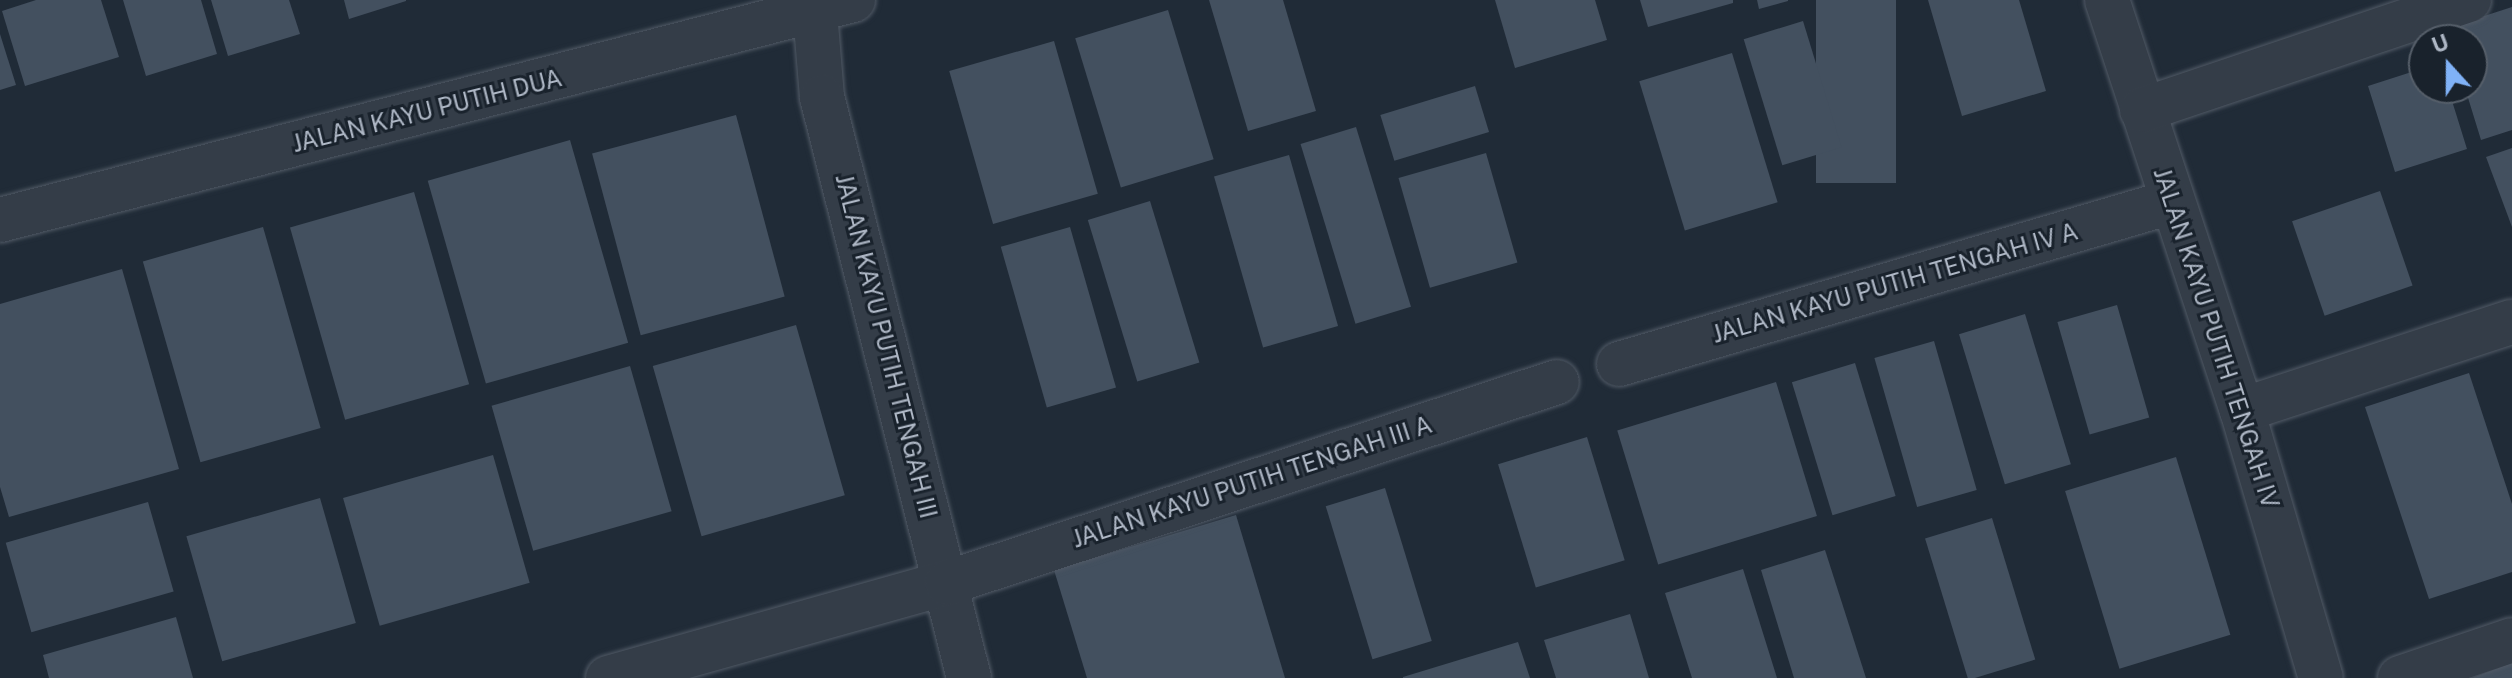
<!DOCTYPE html>
<html>
<head>
<meta charset="utf-8">
<style>
  body { margin:0 }
  #map { position:relative; width:2512px; height:678px; overflow:hidden; background:#202b37; font-family:"Public Sans",sans-serif }
  div>[style] { position:absolute }
  [style*='--x'] { left:calc(var(--x)*1px); top:calc(var(--y)*1px); width:calc(var(--w)*1px); rotate:calc(var(--a)*1deg) }
  .building>* { inset:0; background:#43505f; transform-origin:0 0 }
  .roads { filter:drop-shadow(0 0 2px #515a66) drop-shadow(0 0 2px #515a66) }
  .minor>* { height:44px; margin:-22px; padding:0 22px; transform-origin:22px; border-radius:22px; background:#343d48 }
  span { translate:-50% -50%; white-space:nowrap; text-align:center; line-height:1.15; -webkit-text-stroke:6px #19222c; paint-order:stroke }
  .street-label { font-size:24px; color:#aeb7c5 }
  .north { position:absolute; left:2408px; top:24px; width:80px; height:80px; box-sizing:border-box; background:#19222c; border:2px solid #555e69; border-radius:50%; rotate:339deg; font-size:22px; font-weight:700; line-height:32px; text-align:center; color:#aeb7c5 }
  .north::after { content:''; display:block; margin:auto; width:28px; height:36px; background:#80b2f7; clip-path:polygon(50% 0,100% 100%,50% 72%,0 100%) }
</style>
</head>
<body>
<div id="map">
  <div class="building">
    <div style="clip-path:polygon(36px 0,101px 0,119px 57px,25px 86px,2px 11px)"></div>
    <div style="clip-path:polygon(123px 0,201px 0,217px 54px,146px 76px)"></div>
    <div style="clip-path:polygon(211px 0,289px 0,300px 34px,228px 56px)"></div>
    <div style="clip-path:polygon(344px 0,406px 0,406px 1px,349px 19px)"></div>
    <div style="clip-path:polygon(1209px 0,1283px 0,1316px 111px,1248px 131px)"></div>
    <div style="clip-path:polygon(1495px 0,1595px 0,1607px 40px,1515px 68px)"></div>
    <div style="clip-path:polygon(1640px 0,1733px 0,1733px 3px,1648px 27px)"></div>
    <div style="clip-path:polygon(1757px 0,1788px 0,1788px 1px,1759px 9px)"></div>
    <div style="left:1816px;top:0;width:80px;height:183px"></div>
    <div style="clip-path:polygon(1928px 0,2019px 0,2046px 91px,1962px 116px)"></div>
    <div style="clip-path:polygon(2512px 7px,2512px 130px,2481px 140px,2465px 88px,2472px 88px,2472px 40px,2450px 40px,2447px 28px)"></div>
    <div style="left:1168px;top:10px;width:156px;height:97px;rotate:73deg"></div>
    <div style="left:1803px;top:21px;width:132px;height:62px;rotate:73deg"></div>
    <div style="clip-path:polygon(0 34px,16px 85px,0 90px)"></div>
    <div style="left:1054px;top:41px;width:159px;height:109px;rotate:74deg"></div>
    <div style="left:1732px;top:53px;width:156px;height:97px;rotate:73deg"></div>
    <div style="clip-path:polygon(2424px 68px,2424px 88px,2448px 88px,2467px 149px,2395px 172px,2368px 86px)"></div>
    <div style="left:1475px;top:86px;width:48px;height:99px;rotate:73deg"></div>
    <div style="left:736px;top:115px;width:188px;height:149px;rotate:75deg"></div>
    <div style="left:1356px;top:127px;width:188px;height:58px;rotate:73deg"></div>
    <div style="left:570px;top:140px;width:211px;height:148px;rotate:74deg"></div>
    <div style="clip-path:polygon(2512px 148px,2512px 227px,2486px 157px)"></div>
    <div style="left:1486px;top:153px;width:114px;height:91px;rotate:74deg"></div>
    <div style="left:1289px;top:155px;width:178px;height:78px;rotate:74deg"></div>
    <div style="left:2380px;top:191px;width:100px;height:93px;rotate:71deg"></div>
    <div style="left:414px;top:192px;width:200px;height:129px;rotate:74deg"></div>
    <div style="left:1150px;top:201px;width:169px;height:65px;rotate:73deg"></div>
    <div style="left:263px;top:227px;width:209px;height:125px;rotate:74deg"></div>
    <div style="left:1070px;top:227px;width:167px;height:72px;rotate:74deg"></div>
    <div style="clip-path:polygon(122px 269px,179px 469px,9px 517px,0 487px,0 304px)"></div>
    <div style="left:2117px;top:305px;width:117px;height:62px;rotate:74deg"></div>
    <div style="left:2025px;top:314px;width:157px;height:69px;rotate:73deg"></div>
    <div style="left:796px;top:325px;width:177px;height:149px;rotate:74deg"></div>
    <div style="left:1934px;top:341px;width:155px;height:62px;rotate:74deg"></div>
    <div style="left:1855px;top:363px;width:139px;height:66px;rotate:73deg"></div>
    <div style="left:630px;top:366px;width:151px;height:144px;rotate:74deg"></div>
    <div style="clip-path:polygon(2469px 373px,2512px 504px,2512px 572px,2429px 599px,2365px 407px)"></div>
    <div style="left:1776px;top:382px;width:140px;height:166px;rotate:73deg"></div>
    <div style="left:1587px;top:437px;width:129px;height:93px;rotate:73deg"></div>
    <div style="left:493px;top:455px;width:133px;height:156px;rotate:74deg"></div>
    <div style="left:2176px;top:457px;width:186px;height:116px;rotate:73deg"></div>
    <div style="left:1385px;top:488px;width:160px;height:62px;rotate:73deg"></div>
    <div style="left:320px;top:498px;width:130px;height:139px;rotate:74deg"></div>
    <div style="left:148px;top:502px;width:93px;height:148px;rotate:74deg"></div>
    <div style="clip-path:polygon(1236px 515px,1285px 678px,1087px 678px,1054px 570px)"></div>
    <div style="left:1992px;top:518px;width:148px;height:70px;rotate:73deg"></div>
    <div style="clip-path:polygon(1825px 550px,1866px 678px,1794px 678px,1761px 570px)"></div>
    <div style="clip-path:polygon(1743px 569px,1777px 678px,1692px 678px,1665px 593px)"></div>
    <div style="clip-path:polygon(1630px 614px,1649px 678px,1556px 678px,1544px 640px)"></div>
    <div style="clip-path:polygon(176px 617px,193px 678px,49px 678px,43px 655px)"></div>
    <div style="clip-path:polygon(1518px 642px,1530px 678px,1403px 678px,1403px 677px)"></div>
    <div style="clip-path:polygon(2512px 663px,2512px 678px,2472px 678px)"></div>
  </div>
  <div class="roads">
    <div class="minor">
      <div style="--x:2107;--y:0;--w:432;--a:71.8"></div>
      <div style="--x:2242;--y:410;--w:279;--a:73.6"></div>
      <div style="--x:815;--y:12;--w:85;--a:85.3"></div>
      <div style="--x:822;--y:97;--w:599;--a:75.8"></div>
      <div style="--x:2142;--y:110;--w:345;--a:-18.6"></div>
      <div style="--x:0;--y:220;--w:881;--a:-14.46"></div>
      <div style="--x:1619;--y:364;--w:575;--a:-16.36"></div>
      <div style="--x:2242;--y:410;--w:284;--a:-18.1"></div>
      <div style="--x:608;--y:678;--w:352;--a:-15.7"></div>
      <div style="--x:947;--y:583;--w:642;--a:-18.24"></div>
      <div style="--x:2400;--y:678;--w:118;--a:-18.7"></div>
    </div>
  </div>
  <div class="street-label">
    <span style="left:427px;top:111px;rotate:-14deg">JALAN KAYU PUTIH DUA</span>
    <span style="left:1895px;top:283px;rotate:-16deg">JALAN KAYU PUTIH TENGAH IV A</span>
    <span style="left:2216px;top:338px;rotate:72deg">JALAN KAYU PUTIH TENGAH IV</span>
    <span style="left:886px;top:346px;rotate:76deg">JALAN KAYU PUTIH TENGAH III</span>
    <span style="left:1252px;top:482px;rotate:-18deg">JALAN KAYU PUTIH TENGAH III A</span>
  </div>
  <div class="north">U</div>
</div>
</body>
</html>
